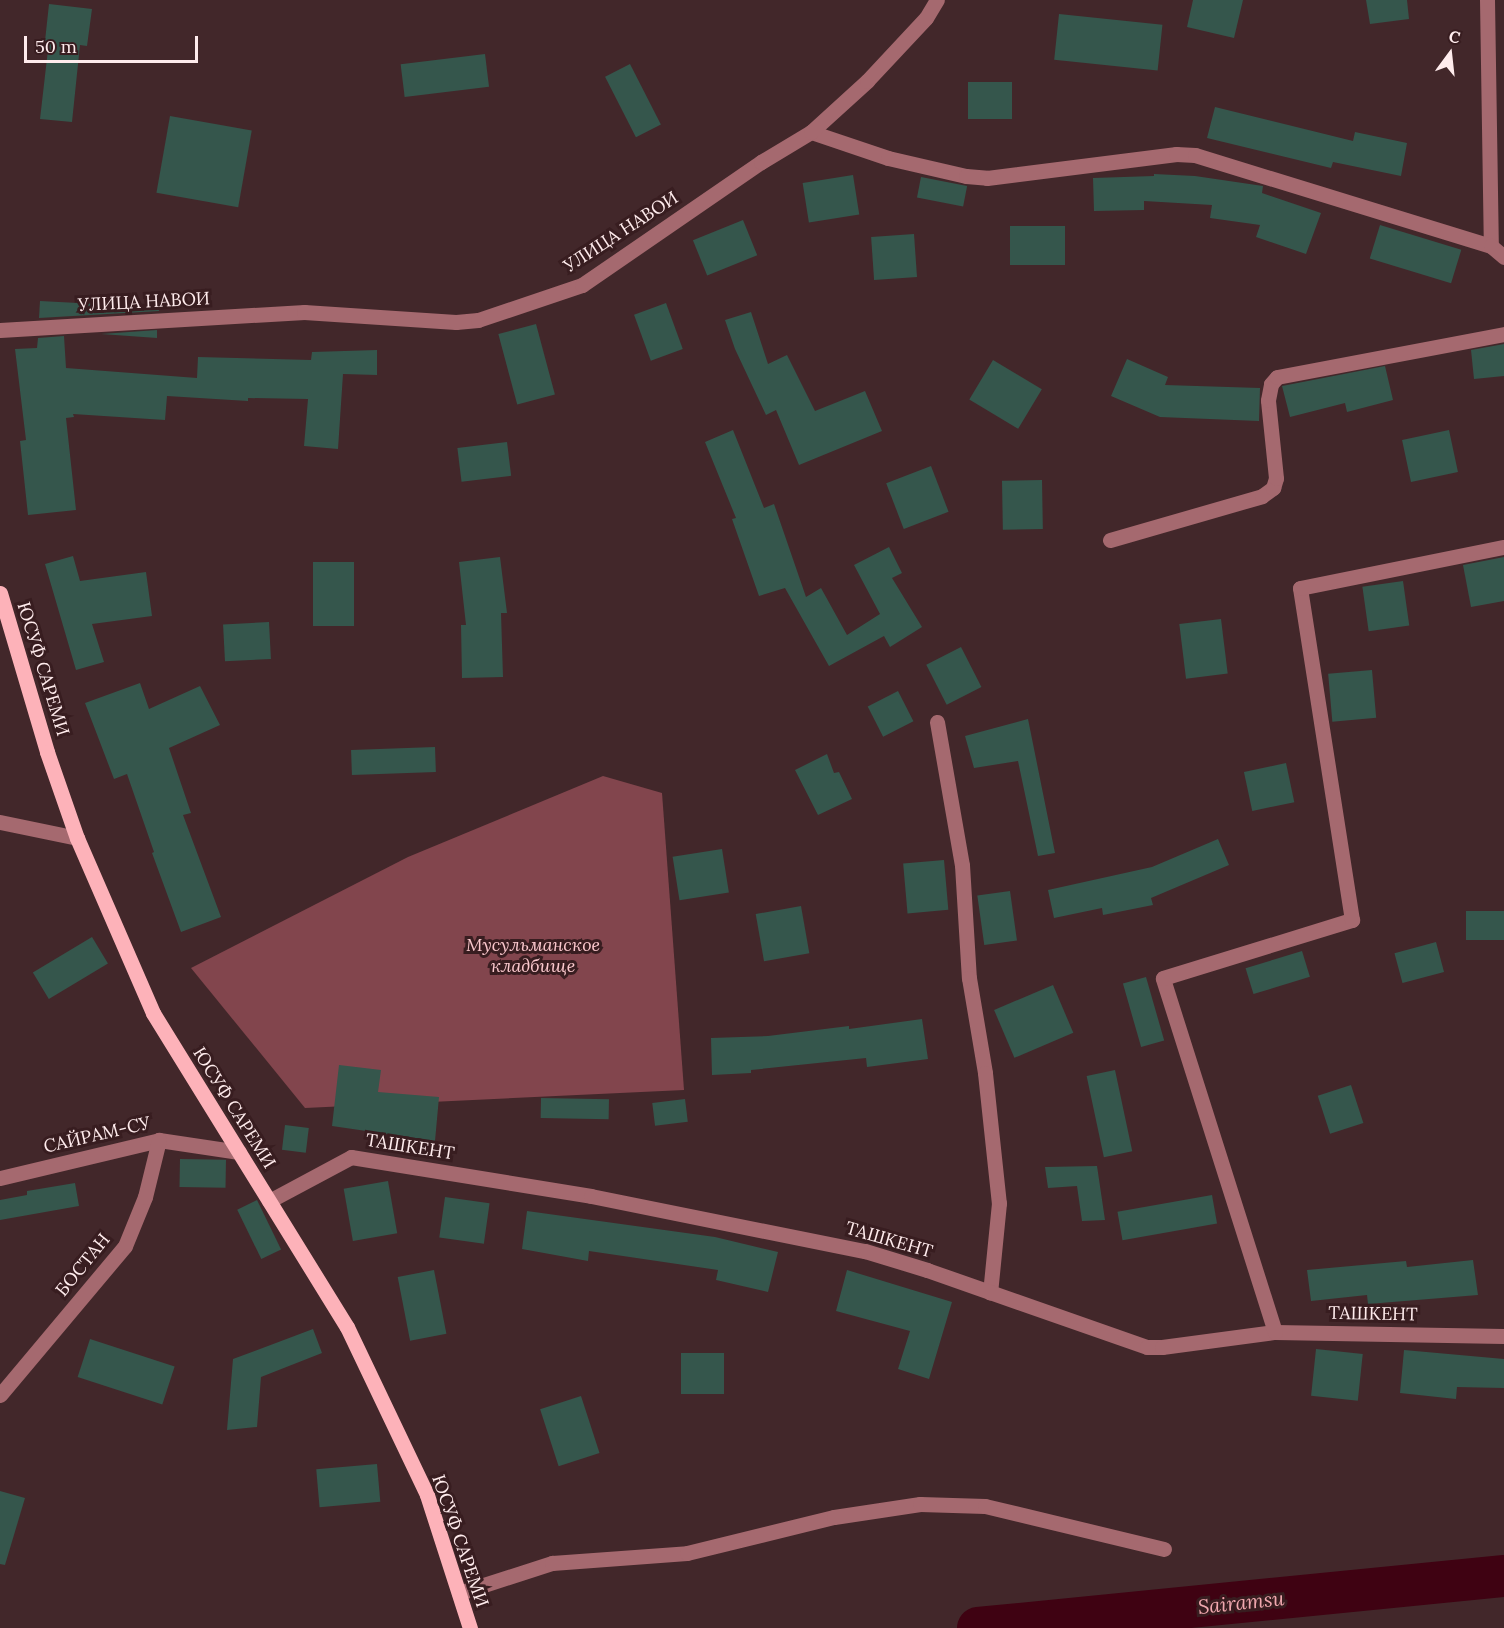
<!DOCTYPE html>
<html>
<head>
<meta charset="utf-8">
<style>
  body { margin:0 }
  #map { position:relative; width:1504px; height:1628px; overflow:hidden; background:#42272a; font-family:Lora,serif }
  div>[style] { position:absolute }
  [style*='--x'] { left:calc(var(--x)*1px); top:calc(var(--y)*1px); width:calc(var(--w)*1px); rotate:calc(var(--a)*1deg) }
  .green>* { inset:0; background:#82454d }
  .river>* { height:42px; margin:-21px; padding:0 21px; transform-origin:21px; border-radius:21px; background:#3f0212 }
  .building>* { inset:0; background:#35564c; transform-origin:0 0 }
  .minor>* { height:15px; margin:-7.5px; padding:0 7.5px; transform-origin:7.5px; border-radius:7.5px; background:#a5696f }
  .major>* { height:15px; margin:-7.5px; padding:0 7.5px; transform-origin:7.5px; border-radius:7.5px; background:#fdb2b9 }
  span { translate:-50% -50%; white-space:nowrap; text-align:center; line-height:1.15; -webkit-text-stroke:6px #381d20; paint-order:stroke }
  .street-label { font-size:18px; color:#ffeced }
  .park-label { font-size:18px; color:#fbc8cd; font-style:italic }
  .water-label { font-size:20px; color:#f1a8af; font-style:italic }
  .north { position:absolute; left:1420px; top:24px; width:60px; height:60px; -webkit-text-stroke:4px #381d20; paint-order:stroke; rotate:15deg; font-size:16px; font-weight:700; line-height:24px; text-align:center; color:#ffeced }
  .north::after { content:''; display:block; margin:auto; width:21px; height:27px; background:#ffeced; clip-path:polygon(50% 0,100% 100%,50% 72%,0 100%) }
  .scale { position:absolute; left:24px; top:36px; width:174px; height:27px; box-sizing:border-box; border:3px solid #ffeced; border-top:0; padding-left:8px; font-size:18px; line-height:21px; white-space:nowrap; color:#ffeced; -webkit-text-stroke:4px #381d20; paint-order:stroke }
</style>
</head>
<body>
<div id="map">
  <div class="green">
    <div style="clip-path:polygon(603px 776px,662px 793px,684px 1090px,305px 1108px,191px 968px,408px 857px)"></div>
  </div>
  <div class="river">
    <div style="--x:978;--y:1628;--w:529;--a:-5.65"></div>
  </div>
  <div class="building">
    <div style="clip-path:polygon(1193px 0,1243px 0,1234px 38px,1187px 27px)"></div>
    <div style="clip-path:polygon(1366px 0,1407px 0,1409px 19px,1370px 24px)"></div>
    <div style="clip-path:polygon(49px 4px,92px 9px,87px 46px,80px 45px,72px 122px,40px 119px,49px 41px,45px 41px)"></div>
    <div style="left:1059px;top:14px;width:104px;height:46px;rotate:6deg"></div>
    <div style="left:485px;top:54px;width:33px;height:85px;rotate:83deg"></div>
    <div style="left:630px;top:64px;width:68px;height:28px;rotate:63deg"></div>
    <div style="left:968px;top:82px;width:44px;height:37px"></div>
    <div style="clip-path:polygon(1215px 107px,1353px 141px,1355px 132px,1407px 143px,1401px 176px,1333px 162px,1331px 168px,1207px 138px)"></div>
    <div style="left:170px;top:116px;width:83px;height:78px;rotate:10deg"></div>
    <div style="clip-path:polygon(1154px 174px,1195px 176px,1263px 186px,1262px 193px,1321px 213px,1306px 254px,1256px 237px,1260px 225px,1210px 218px,1212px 205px,1144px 201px,1144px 210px,1094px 211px,1093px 178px,1154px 176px)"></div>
    <div style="left:853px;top:175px;width:40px;height:51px;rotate:81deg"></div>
    <div style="left:921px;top:177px;width:47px;height:21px;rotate:11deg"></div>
    <div style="left:743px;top:220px;width:38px;height:54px;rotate:68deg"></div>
    <div style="left:1380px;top:225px;width:85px;height:35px;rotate:17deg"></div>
    <div style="left:1065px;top:226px;width:39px;height:55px;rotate:90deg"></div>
    <div style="left:914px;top:234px;width:43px;height:43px;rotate:86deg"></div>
    <div style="clip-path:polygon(40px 301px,97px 304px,159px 308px,159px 311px,39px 318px)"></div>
    <div style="left:666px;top:303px;width:49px;height:34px;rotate:70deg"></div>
    <div style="clip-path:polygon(751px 312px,768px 364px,787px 355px,815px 411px,865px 391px,882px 431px,799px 465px,776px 410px,766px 415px,735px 349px,725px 320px)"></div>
    <div style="left:536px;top:324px;width:73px;height:39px;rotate:75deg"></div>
    <div style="clip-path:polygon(157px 330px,157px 338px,101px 334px)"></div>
    <div style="clip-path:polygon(64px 336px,66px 368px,197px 378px,198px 357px,311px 360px,312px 352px,377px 350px,377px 375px,343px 374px,338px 449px,304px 446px,308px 399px,248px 398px,248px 401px,167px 396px,165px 420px,73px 414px,74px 417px,66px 418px,76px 510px,28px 515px,20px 441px,26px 440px,15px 349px,37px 348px,38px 338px)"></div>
    <div style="clip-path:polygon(1504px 344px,1504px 376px,1474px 379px,1471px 350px)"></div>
    <div style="clip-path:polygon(1127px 359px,1168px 377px,1165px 385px,1260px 388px,1259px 421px,1160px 417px,1111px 396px)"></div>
    <div style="left:993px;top:360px;width:57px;height:46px;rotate:31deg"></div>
    <div style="clip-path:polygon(1385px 366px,1393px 400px,1347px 412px,1345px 403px,1290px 417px,1282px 386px)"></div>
    <div style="clip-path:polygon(733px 430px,764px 508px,774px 504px,806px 597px,821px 588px,847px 635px,880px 614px,854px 565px,889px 547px,902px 573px,892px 578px,922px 627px,890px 647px,884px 636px,829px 666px,785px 588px,759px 596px,732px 519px,736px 518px,705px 442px)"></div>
    <div style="left:1449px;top:430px;width:43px;height:48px;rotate:78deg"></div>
    <div style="left:507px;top:442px;width:34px;height:50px;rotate:83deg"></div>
    <div style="left:931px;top:466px;width:49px;height:48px;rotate:69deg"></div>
    <div style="left:1042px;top:480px;width:49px;height:40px;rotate:89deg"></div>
    <div style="clip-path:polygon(73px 556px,80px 581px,146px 572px,152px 616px,92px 624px,104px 662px,76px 670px,45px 564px)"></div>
    <div style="clip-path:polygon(500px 557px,507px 613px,501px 613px,503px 677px,462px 678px,461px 625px,466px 625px,459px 562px)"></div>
    <div style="clip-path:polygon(1504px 557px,1504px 601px,1471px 607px,1463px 565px)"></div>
    <div style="left:313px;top:562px;width:41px;height:64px"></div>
    <div style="left:1403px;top:581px;width:45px;height:41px;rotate:82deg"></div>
    <div style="left:1221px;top:619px;width:55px;height:42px;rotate:83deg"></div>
    <div style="left:269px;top:622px;width:37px;height:46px;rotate:87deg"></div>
    <div style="left:961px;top:647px;width:45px;height:39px;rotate:63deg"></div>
    <div style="left:1372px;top:670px;width:48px;height:44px;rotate:85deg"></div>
    <div style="clip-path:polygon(140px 683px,149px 709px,200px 686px,220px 725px,169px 748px,191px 813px,183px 815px,221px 917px,181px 932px,152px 853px,154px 852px,127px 774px,114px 779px,85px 703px)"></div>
    <div style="left:898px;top:691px;width:34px;height:34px;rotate:63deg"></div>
    <div style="clip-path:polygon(1028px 719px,1055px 853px,1038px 856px,1018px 761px,974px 768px,965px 736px)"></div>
    <div style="left:435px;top:747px;width:25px;height:84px;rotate:88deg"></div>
    <div style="clip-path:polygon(827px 754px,834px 773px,839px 772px,852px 799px,818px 815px,795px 770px)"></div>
    <div style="left:1286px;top:763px;width:40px;height:43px;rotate:78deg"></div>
    <div style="clip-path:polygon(1218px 839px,1229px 865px,1151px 898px,1153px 905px,1103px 915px,1102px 908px,1054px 918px,1048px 890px,1152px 867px)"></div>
    <div style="left:722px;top:849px;width:44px;height:50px;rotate:81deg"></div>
    <div style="left:944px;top:860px;width:50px;height:41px;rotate:85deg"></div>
    <div style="left:1010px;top:891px;width:50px;height:33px;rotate:82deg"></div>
    <div style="left:801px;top:906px;width:48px;height:46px;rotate:80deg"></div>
    <div style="left:1504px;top:911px;width:29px;height:38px;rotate:90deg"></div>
    <div style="left:92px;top:937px;width:31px;height:69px;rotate:59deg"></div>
    <div style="left:1436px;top:942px;width:31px;height:43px;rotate:75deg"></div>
    <div style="left:1302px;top:951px;width:27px;height:59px;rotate:73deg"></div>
    <div style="left:1146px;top:977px;width:66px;height:24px;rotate:74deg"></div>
    <div style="left:1053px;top:985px;width:52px;height:64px;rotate:67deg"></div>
    <div style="clip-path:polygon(922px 1019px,928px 1059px,867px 1067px,866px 1058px,751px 1070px,751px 1073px,712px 1075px,711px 1038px,768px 1036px,849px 1026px,849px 1029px)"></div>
    <div style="clip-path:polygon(339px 1065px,381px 1070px,378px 1092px,439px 1097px,435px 1141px,332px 1126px)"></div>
    <div style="left:1115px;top:1070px;width:83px;height:29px;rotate:78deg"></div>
    <div style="left:1351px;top:1085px;width:40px;height:35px;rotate:72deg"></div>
    <div style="left:541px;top:1098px;width:68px;height:20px;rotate:1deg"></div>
    <div style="left:685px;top:1099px;width:23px;height:33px;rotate:83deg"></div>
    <div style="left:285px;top:1125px;width:24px;height:25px;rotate:7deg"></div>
    <div style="left:180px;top:1159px;width:46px;height:28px;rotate:1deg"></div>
    <div style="clip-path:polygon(1097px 1166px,1105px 1220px,1082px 1221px,1077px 1186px,1048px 1188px,1045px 1167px)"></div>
    <div style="left:388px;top:1181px;width:53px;height:45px;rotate:80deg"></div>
    <div style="clip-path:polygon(75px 1183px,79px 1206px,0 1220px,0 1200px,27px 1195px,27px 1191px)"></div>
    <div style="left:1212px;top:1195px;width:29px;height:96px;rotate:80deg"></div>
    <div style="left:445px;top:1197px;width:45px;height:41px;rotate:8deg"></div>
    <div style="left:257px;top:1200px;width:55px;height:22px;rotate:64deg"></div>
    <div style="clip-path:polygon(527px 1211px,715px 1237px,778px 1252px,768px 1292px,716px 1280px,718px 1270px,589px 1251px,588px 1261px,522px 1249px)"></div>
    <div style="clip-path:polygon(1473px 1260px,1478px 1295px,1368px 1304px,1367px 1295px,1311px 1301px,1307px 1270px,1406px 1261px,1407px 1267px)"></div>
    <div style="left:434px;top:1270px;width:65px;height:37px;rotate:79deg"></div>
    <div style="clip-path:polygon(847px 1270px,952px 1302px,929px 1379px,898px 1369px,910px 1331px,836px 1311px)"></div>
    <div style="clip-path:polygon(313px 1329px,322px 1353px,261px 1377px,257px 1427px,227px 1430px,233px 1359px)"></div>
    <div style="left:90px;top:1339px;width:89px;height:40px;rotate:18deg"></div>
    <div style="left:1316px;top:1349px;width:47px;height:47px;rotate:6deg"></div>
    <div style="clip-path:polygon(1404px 1350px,1504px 1359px,1504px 1388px,1457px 1387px,1456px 1399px,1400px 1393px)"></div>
    <div style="left:681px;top:1353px;width:43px;height:41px"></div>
    <div style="left:581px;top:1396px;width:60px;height:43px;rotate:72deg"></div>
    <div style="left:377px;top:1464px;width:38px;height:61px;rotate:85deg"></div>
    <div style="clip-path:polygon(0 1491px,25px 1498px,5px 1565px,0 1564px)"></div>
  </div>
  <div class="minor">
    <div style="--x:1487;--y:0;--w:246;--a:89.1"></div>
    <div style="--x:811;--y:132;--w:81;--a:18.7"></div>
    <div style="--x:888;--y:158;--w:80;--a:13"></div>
    <div style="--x:966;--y:176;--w:21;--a:5"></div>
    <div style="--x:987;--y:178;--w:191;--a:-7.2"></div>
    <div style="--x:1176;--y:154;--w:19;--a:3"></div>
    <div style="--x:1195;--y:155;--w:310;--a:17.1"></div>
    <div style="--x:1491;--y:246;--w:17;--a:40"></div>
    <div style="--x:0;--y:330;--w:305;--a:-3.4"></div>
    <div style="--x:304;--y:312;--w:152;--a:3.8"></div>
    <div style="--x:456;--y:322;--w:22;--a:-5"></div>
    <div style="--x:478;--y:320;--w:110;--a:-18.6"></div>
    <div style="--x:582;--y:285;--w:217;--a:-34.5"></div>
    <div style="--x:761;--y:162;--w:58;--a:-31"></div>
    <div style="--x:811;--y:132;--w:76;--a:-42.3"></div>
    <div style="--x:867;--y:81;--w:86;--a:-46.9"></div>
    <div style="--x:926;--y:18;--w:21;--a:-59"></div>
    <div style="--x:1110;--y:540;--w:158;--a:-16.1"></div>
    <div style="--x:1262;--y:496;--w:14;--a:-36"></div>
    <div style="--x:1273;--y:488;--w:10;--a:-73"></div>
    <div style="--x:1276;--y:478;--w:78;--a:-95.9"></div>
    <div style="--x:1268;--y:400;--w:16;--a:-79"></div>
    <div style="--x:1271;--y:384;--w:9;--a:-49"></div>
    <div style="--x:1277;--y:377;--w:231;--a:-10.7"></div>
    <div style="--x:937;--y:722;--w:145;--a:80.1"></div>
    <div style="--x:962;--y:865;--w:113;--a:86.5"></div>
    <div style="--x:969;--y:978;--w:96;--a:80.4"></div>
    <div style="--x:985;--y:1073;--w:131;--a:83.9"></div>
    <div style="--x:999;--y:1203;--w:90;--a:95.7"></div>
    <div style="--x:0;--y:822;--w:79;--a:11.7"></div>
    <div style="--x:0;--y:1178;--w:163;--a:-13.4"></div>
    <div style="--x:159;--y:1140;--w:81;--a:8.5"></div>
    <div style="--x:269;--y:1201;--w:93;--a:-28.2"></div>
    <div style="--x:351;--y:1157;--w:243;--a:9.2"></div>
    <div style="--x:591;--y:1196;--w:279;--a:11.4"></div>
    <div style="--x:865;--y:1251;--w:65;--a:17"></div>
    <div style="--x:927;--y:1270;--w:233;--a:19.3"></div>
    <div style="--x:1147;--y:1347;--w:15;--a:0"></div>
    <div style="--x:1162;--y:1347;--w:114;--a:-7.6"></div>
    <div style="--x:1275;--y:1332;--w:229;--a:1"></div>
    <div style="--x:1275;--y:1332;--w:371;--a:-107.6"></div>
    <div style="--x:1163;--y:978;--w:198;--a:-17.1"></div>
    <div style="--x:1352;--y:920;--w:336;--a:-98.9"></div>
    <div style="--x:1300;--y:588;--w:208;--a:-11.4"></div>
    <div style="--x:0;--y:1395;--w:194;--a:-50"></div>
    <div style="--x:125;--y:1246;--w:53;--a:-67.8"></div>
    <div style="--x:145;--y:1197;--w:59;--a:-76.2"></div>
    <div style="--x:459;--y:1593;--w:98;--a:-17.9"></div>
    <div style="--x:552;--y:1563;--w:135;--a:-4.2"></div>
    <div style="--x:687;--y:1553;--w:151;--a:-13.8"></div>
    <div style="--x:834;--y:1517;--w:87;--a:-8.6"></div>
    <div style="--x:920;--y:1504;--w:65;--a:1.8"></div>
    <div style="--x:985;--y:1506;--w:184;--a:13.5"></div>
  </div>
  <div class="major">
    <div style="--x:0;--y:593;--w:166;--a:73.5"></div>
    <div style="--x:47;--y:752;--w:91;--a:70.8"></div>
    <div style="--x:77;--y:838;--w:191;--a:66.5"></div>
    <div style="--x:153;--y:1013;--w:369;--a:58.3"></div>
    <div style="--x:347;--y:1327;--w:186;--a:64.5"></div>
    <div style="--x:427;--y:1495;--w:140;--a:72.1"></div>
  </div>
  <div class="street-label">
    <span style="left:621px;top:232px;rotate:-33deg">УЛИЦА НАВОИ</span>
    <span style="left:144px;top:302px;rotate:-3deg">УЛИЦА НАВОИ</span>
    <span style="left:43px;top:669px;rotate:73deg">ЮСУФ САРЕМИ</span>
    <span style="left:234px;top:1108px;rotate:58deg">ЮСУФ САРЕМИ</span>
    <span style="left:97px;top:1135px;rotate:-13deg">САЙРАМ-СУ</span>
    <span style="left:410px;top:1147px;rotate:9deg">ТАШКЕНТ</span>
    <span style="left:889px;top:1240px;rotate:16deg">ТАШКЕНТ</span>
    <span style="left:83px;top:1265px;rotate:-51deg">БОСТАН</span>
    <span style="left:1373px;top:1314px;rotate:1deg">ТАШКЕНТ</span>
    <span style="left:460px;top:1541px;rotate:71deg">ЮСУФ САРЕМИ</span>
  </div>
  <div class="park-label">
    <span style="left:533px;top:956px">Мусульманское<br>кладбище</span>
  </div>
  <div class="water-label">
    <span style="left:1241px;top:1602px;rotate:-6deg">Sairamsu</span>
  </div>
  <div class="north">С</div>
  <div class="scale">50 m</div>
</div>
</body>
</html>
